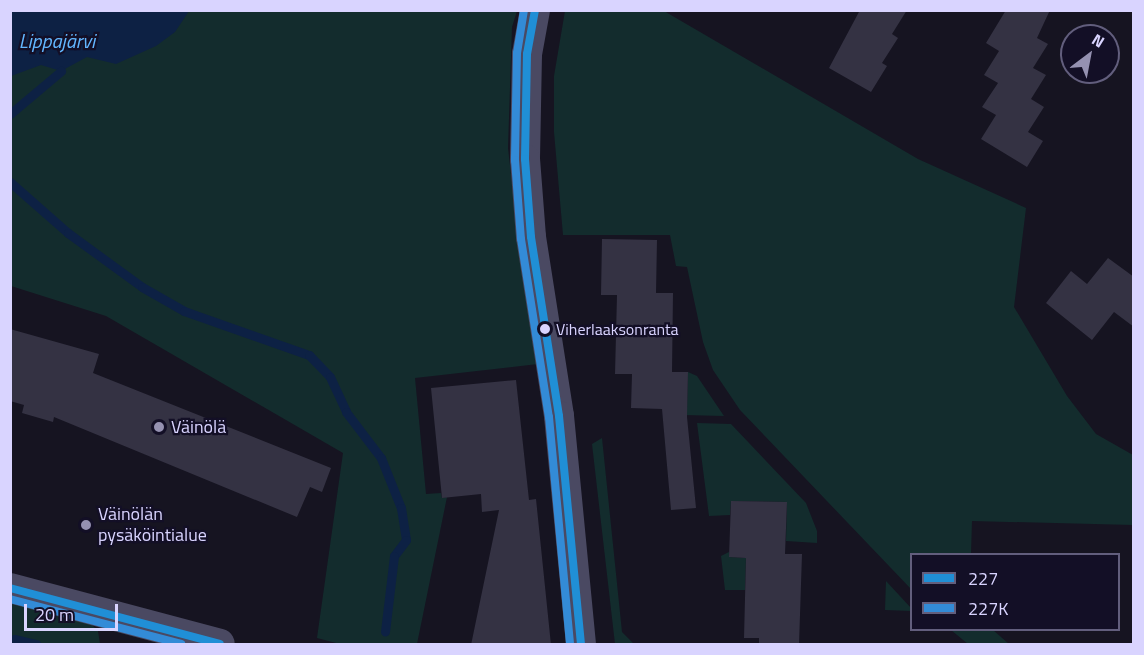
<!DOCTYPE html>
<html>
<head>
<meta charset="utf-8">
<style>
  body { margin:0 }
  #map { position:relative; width:1144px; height:655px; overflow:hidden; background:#161421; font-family:"Titillium Web",sans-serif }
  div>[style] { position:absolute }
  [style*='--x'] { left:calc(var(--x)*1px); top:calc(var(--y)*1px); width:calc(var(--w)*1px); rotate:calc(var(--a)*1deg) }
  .green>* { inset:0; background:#132c2d }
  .water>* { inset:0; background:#0d2144 }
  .stream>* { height:9px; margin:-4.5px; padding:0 4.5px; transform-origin:4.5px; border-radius:4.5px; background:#0d2144 }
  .building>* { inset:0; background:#343243 }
  .street>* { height:30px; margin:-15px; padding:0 15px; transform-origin:15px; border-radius:15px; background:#4a4962 }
  .bus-1>* { height:8px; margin:-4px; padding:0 4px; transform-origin:4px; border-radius:4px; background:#208fd6 }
  .bus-2>* { height:8px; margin:-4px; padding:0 4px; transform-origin:4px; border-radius:4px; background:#338bd7 }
  .dots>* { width:16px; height:16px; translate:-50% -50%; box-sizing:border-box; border:3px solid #130f26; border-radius:50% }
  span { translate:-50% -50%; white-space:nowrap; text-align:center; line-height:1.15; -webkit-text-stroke:4.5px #130f26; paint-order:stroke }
  .bus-label { font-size:16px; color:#d9d4ff }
  .left { translate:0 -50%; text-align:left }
  .poi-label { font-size:18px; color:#d9d4ff }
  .water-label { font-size:20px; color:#62b6ff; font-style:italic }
  .frame { position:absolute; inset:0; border:12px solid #d9d4ff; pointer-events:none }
  .legend { position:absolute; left:910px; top:553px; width:210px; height:78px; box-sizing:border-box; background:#130f26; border:2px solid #625e7d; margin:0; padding:8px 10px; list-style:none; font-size:18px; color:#d9d4ff }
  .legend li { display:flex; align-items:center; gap:12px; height:30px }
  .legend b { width:30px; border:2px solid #625e7d }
  .north { position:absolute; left:1060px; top:24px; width:60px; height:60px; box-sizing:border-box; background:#130f26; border:2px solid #625e7d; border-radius:50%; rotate:32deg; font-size:16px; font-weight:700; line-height:24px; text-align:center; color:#d9d4ff }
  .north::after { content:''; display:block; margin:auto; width:21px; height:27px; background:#9591b1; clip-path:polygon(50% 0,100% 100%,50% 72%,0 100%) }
  .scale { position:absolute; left:24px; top:604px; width:94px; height:27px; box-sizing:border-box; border:3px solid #d9d4ff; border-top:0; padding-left:8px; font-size:18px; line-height:21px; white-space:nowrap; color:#d9d4ff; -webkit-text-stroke:4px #130f26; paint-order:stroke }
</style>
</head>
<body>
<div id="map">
  <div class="green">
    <div style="clip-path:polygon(10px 11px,517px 11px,512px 27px,508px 148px,519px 246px,538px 364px,415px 378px,426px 494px,441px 493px,442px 498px,447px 497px,417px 644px,340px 644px,317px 638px,343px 453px,106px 316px,11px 286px)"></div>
    <div style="clip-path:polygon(565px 11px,664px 11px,918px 159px,1026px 208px,1014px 307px,1067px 396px,1096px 434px,1133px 455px,1133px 525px,972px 521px,971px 554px,912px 554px,911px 589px,740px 410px,713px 370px,703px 342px,687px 267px,676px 266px,670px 235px,563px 235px,554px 132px,554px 76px)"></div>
    <div style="clip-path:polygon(688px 372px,697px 376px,724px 416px,684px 415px,687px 409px)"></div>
    <div style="clip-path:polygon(697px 423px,731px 424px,806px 503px,817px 531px,817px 543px,786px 541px,787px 502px,731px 501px,730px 515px,709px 516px)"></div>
    <div style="clip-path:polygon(602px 438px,622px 632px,634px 644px,615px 644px,592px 444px)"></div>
    <div style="clip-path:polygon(729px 552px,729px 557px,746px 558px,745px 590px,725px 590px,721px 556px)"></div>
    <div style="clip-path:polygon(886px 581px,911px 608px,911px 611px,885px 610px)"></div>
    <div style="clip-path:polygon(10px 603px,92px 625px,98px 631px,100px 644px,11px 644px)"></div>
    <div style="clip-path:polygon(951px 630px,993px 630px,1009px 644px,968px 644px)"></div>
  </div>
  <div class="water">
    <div style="clip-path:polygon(11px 10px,189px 10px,189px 11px,175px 32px,156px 46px,116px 64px,87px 57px,61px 71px,41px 65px,11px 76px)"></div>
  </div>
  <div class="stream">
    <div style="--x:10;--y:114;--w:67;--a:-40.1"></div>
    <div style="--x:10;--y:182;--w:77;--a:41.3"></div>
    <div style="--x:68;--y:233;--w:92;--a:36.1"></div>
    <div style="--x:142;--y:287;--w:48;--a:29.7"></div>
    <div style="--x:184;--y:311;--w:133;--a:19.4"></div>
    <div style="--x:309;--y:355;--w:30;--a:46"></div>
    <div style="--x:330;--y:377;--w:38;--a:65"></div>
    <div style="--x:346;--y:412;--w:58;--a:52.7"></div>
    <div style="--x:381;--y:458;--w:54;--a:68.2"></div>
    <div style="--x:401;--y:508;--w:32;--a:81"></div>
    <div style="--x:406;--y:540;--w:20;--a:127"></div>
    <div style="--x:394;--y:556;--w:76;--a:96.8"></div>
    <div style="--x:14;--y:639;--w:23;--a:13"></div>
  </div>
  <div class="building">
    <div style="clip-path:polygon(860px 10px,907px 10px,892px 34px,898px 38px,882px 63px,887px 66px,871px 92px,829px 68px)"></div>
    <div style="clip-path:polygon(1006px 10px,1050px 10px,1037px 38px,1048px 44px,1033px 68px,1046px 75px,1031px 99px,1044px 107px,1028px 132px,1043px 141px,1027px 167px,981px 139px,996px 115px,982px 107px,998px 83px,984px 75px,999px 51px,986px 43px)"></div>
    <div style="clip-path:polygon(602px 239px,657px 240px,656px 293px,673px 293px,672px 372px,688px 372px,687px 417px,696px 508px,671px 510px,662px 409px,631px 408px,632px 374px,615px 374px,617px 295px,601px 295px)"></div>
    <div style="clip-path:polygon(1108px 258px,1134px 277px,1134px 327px,1114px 312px,1092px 340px,1046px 303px,1071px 271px,1087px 284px)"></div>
    <div style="clip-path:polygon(10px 329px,99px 354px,93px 373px,331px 468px,322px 492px,310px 487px,297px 517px,54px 417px,53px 422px,22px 413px,24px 405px,10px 401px)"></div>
    <div style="clip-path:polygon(516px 380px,529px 500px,536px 499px,551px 645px,471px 645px,499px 510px,482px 512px,481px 494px,442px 498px,431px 388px)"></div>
    <div style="clip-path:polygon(731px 501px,787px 502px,785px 554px,802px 554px,799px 645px,759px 645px,759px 638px,744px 638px,746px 558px,729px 557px)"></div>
  </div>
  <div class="street">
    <div style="--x:535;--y:10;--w:45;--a:100.3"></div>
    <div style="--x:527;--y:54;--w:105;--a:91.1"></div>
    <div style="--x:525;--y:159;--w:78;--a:85.6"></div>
    <div style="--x:531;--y:237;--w:181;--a:81.1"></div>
    <div style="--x:559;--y:416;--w:229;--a:84.5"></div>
    <div style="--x:10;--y:588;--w:217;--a:14.9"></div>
  </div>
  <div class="bus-1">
    <div style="--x:535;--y:10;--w:45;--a:100.3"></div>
    <div style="--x:527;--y:54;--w:105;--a:91.1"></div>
    <div style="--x:525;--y:159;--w:78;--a:85.6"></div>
    <div style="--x:531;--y:237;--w:181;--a:81.1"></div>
    <div style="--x:559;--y:416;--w:229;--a:84.5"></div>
    <div style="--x:10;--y:588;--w:217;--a:14.9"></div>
  </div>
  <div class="bus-2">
    <div style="--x:524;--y:10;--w:44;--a:99.2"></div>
    <div style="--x:517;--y:53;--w:107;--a:91.1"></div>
    <div style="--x:515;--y:160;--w:79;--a:85.7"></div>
    <div style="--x:521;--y:239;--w:180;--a:81.1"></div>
    <div style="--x:549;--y:417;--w:228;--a:84.7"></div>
    <div style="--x:10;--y:599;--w:177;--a:14.7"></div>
  </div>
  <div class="dots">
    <div style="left:545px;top:329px;background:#d9d4ff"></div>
    <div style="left:159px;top:427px;background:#9591b1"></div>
    <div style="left:86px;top:525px;background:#9591b1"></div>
  </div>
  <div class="bus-label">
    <span class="left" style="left:556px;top:329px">Viherlaaksonranta</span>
  </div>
  <div class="poi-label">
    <span class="left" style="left:171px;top:427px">Väinölä</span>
    <span class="left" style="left:98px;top:525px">Väinölän<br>pysäköintialue</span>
  </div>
  <div class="water-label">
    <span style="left:57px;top:40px">Lippajärvi</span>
  </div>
  <div class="frame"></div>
  <ul class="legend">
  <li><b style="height:8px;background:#208fd6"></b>227</li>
  <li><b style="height:8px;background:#338bd7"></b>227K</li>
  </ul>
  <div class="north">N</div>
  <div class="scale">20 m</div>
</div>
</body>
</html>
